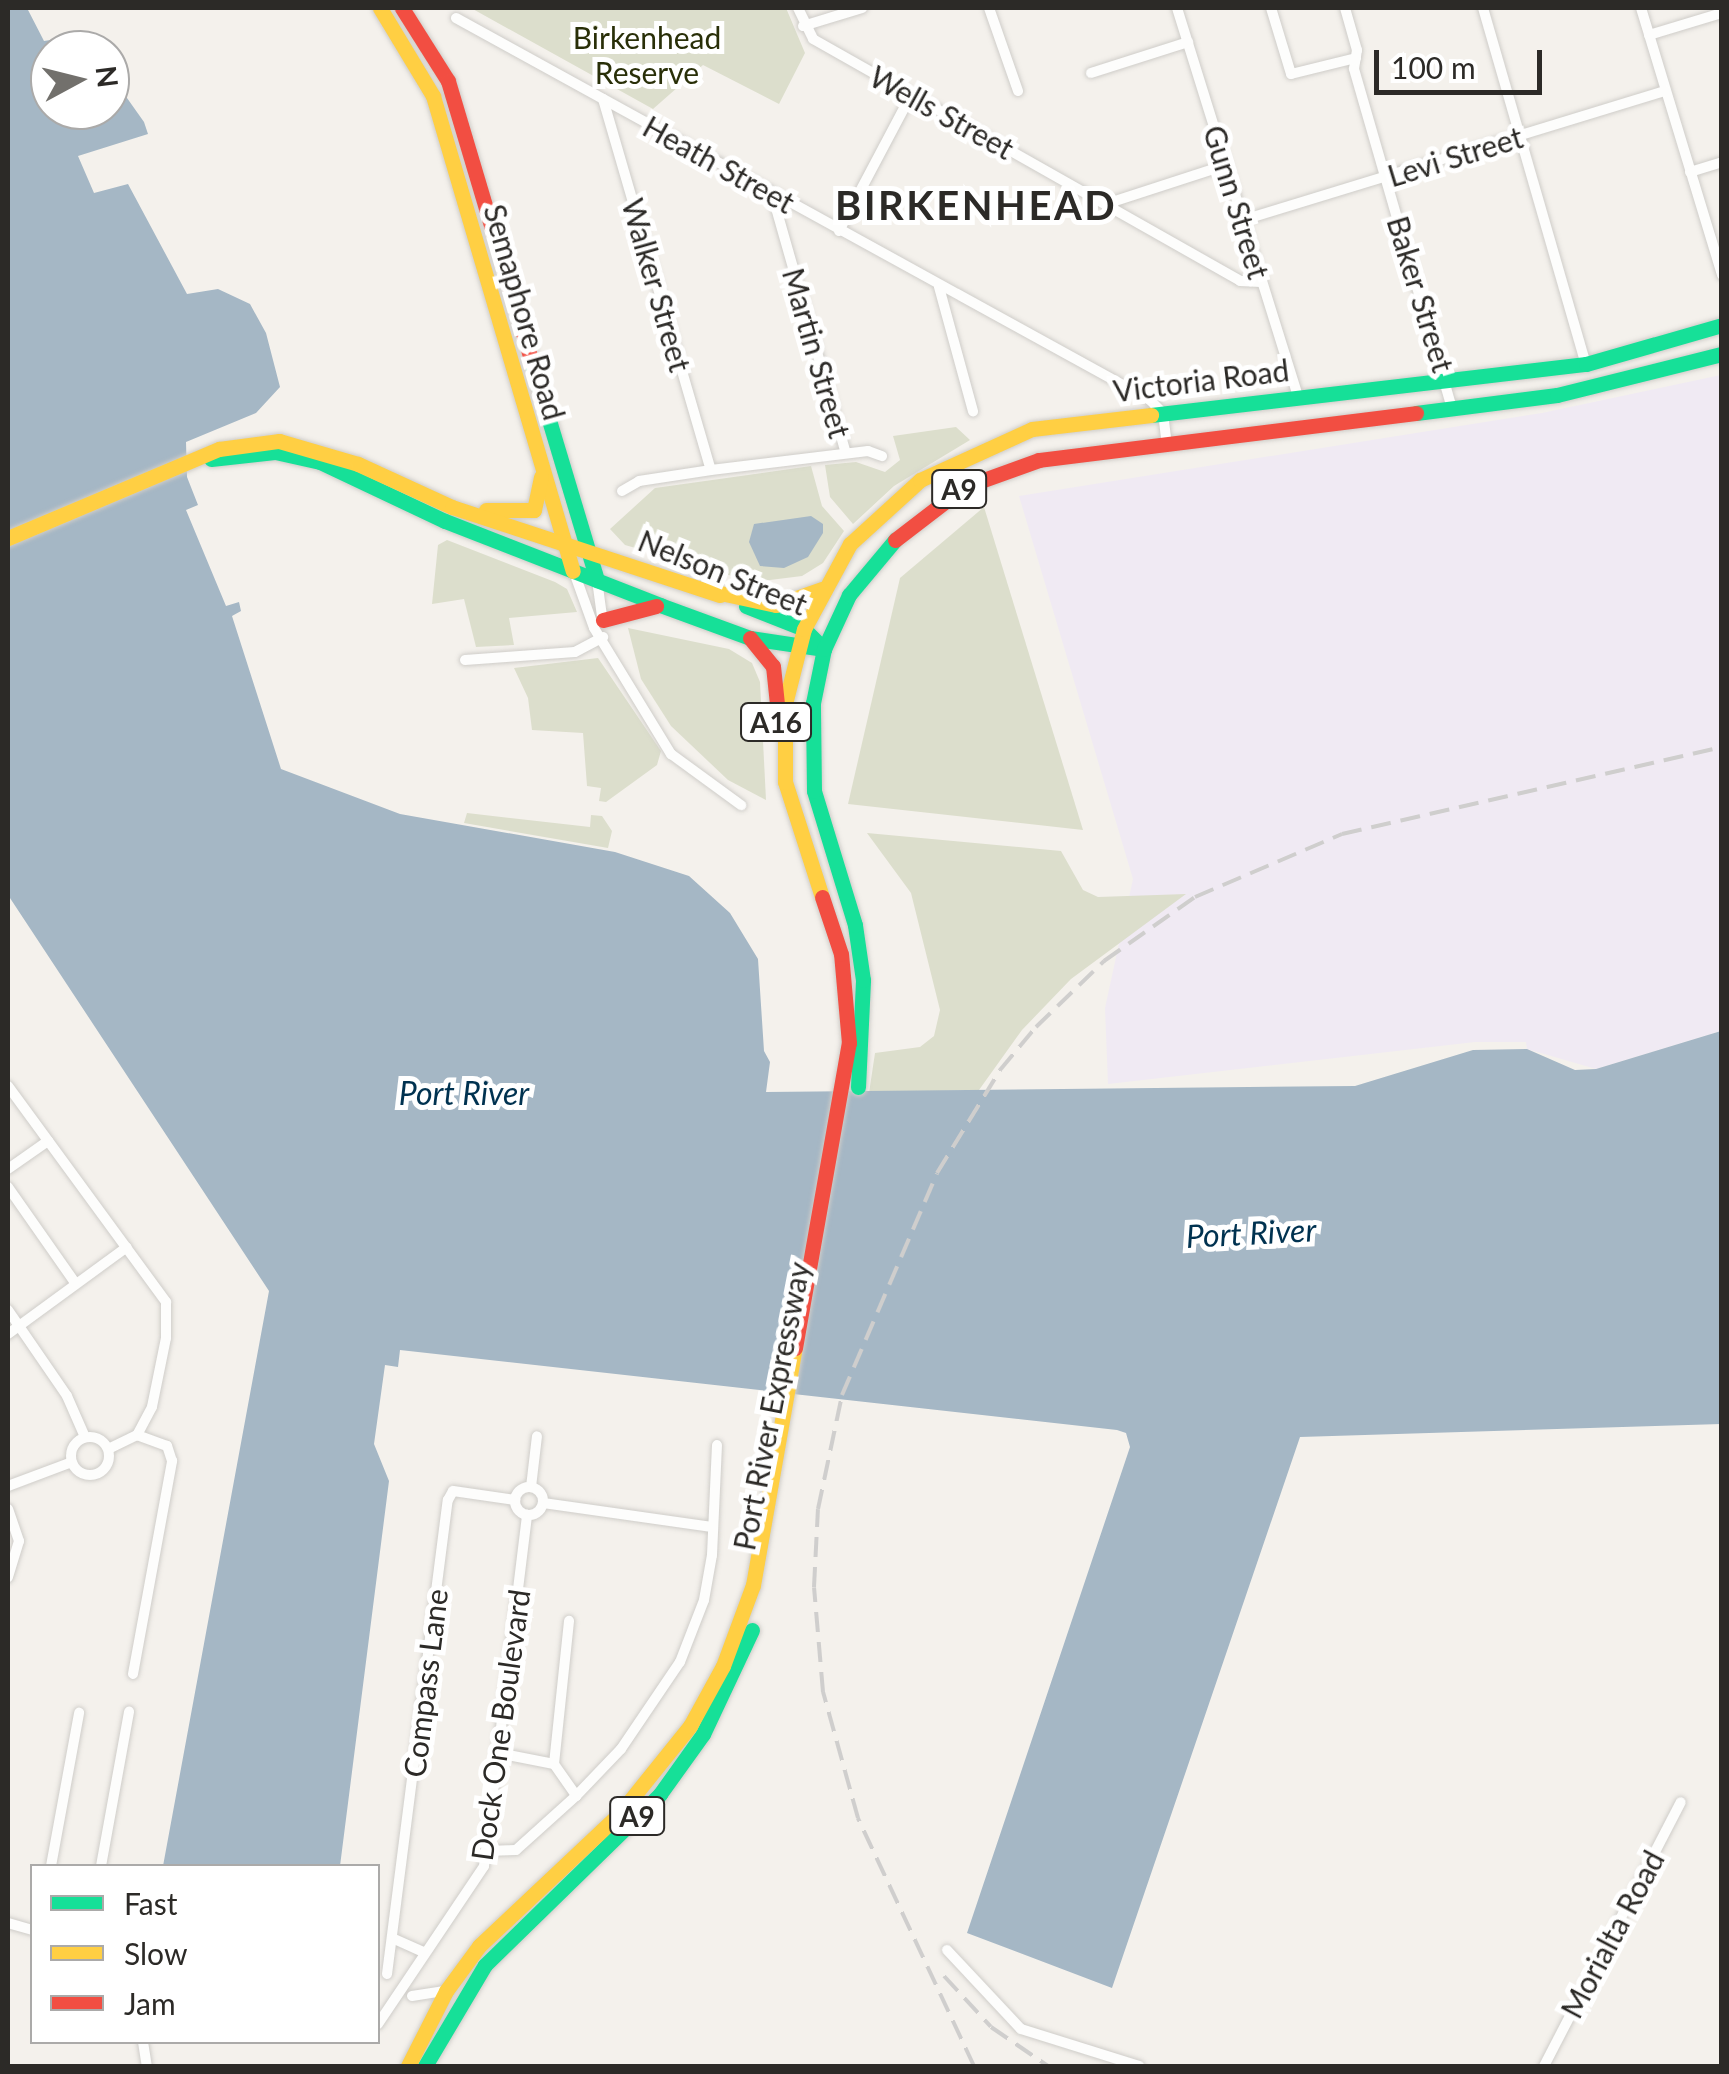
<!DOCTYPE html>
<html>
<head>
<meta charset="utf-8">
<style>
  body { margin:0 }
  #map { position:relative; width:1729px; height:2074px; overflow:hidden; background:#f4f1ec; font-family:Lato,sans-serif }
  div>[style] { position:absolute }
  [style*='--x'] { left:calc(var(--x)*1px); top:calc(var(--y)*1px); width:calc(var(--w)*1px); rotate:calc(var(--a)*1deg) }
  .industrial>* { inset:0; background:#f0eaf3 }
  .green>* { inset:0; background:#dcdecc }
  .water>* { inset:0; background:#a5b7c5 }
  .roads { filter:drop-shadow(0 0 2px #cfcdc9) drop-shadow(0 0 2px #cfcdc9) }
  .street>* { height:10px; margin:-5px; padding:0 5px; transform-origin:5px; border-radius:5px; background:#fdfdfc }
  .street>.ring { margin:-5px; padding:0; box-sizing:content-box; background:none; border:10px solid #fdfdfc; border-radius:50% }
  .fast>* { height:15px; margin:-7.5px; padding:0 7.5px; transform-origin:7.5px; border-radius:7.5px; background:#16e098 }
  .slow>* { height:15px; margin:-7.5px; padding:0 7.5px; transform-origin:7.5px; border-radius:7.5px; background:#ffcf43 }
  .jam>* { height:15px; margin:-7.5px; padding:0 7.5px; transform-origin:7.5px; border-radius:7.5px; background:#f24e42 }
  .rail>* { height:4px; margin-top:-2px; transform-origin:0; background:repeating-linear-gradient(90deg,#cfcecd 0 20px,transparent 0 30px) }
  span { translate:-50% -50%; white-space:nowrap; text-align:center; line-height:1.15; -webkit-text-stroke:10px #fff; paint-order:stroke }
  .shield-label span { padding:2px 8px; background:#fff; border:2px solid; border-radius:8px; -webkit-text-stroke-width:0 }
  .shield-label { font-size:28px; color:#2c2a27; font-weight:700 }
  .park-label { font-size:30px; color:#292f08 }
  .street-label { font-size:30px; color:#2c2a27 }
  .water-label { font-size:32px; color:#003250; font-style:italic }
  .district-label { font-size:40px; color:#2c2a27; font-weight:700; letter-spacing:2.5px }
  .frame { position:absolute; inset:0; border:10px solid #2c2a27; pointer-events:none }
  .legend { position:absolute; left:30px; top:1864px; width:350px; height:180px; box-sizing:border-box; background:#fff; border:2px solid #abaaa9; margin:0; padding:12px 18px; list-style:none; font-size:30px; color:#2c2a27 }
  .legend li { display:flex; align-items:center; gap:20px; height:50px }
  .legend b { width:50px; border:2px solid #abaaa9 }
  .north { position:absolute; left:30px; top:30px; width:100px; height:100px; box-sizing:border-box; background:#fff; border:2px solid #abaaa9; border-radius:50%; rotate:83deg; font-size:28px; font-weight:700; line-height:40px; text-align:center; color:#2c2a27 }
  .north::after { content:''; display:block; margin:auto; width:35px; height:45px; background:#72706c; clip-path:polygon(50% 0,100% 100%,50% 72%,0 100%) }
  .scale { position:absolute; left:1374px; top:50px; width:168px; height:45px; box-sizing:border-box; border:5px solid #2c2a27; border-top:0; padding-left:12px; font-size:30px; line-height:35px; white-space:nowrap; color:#2c2a27; -webkit-text-stroke:8px #fff; paint-order:stroke }
</style>
</head>
<body>
<div id="map">
  <div class="industrial">
    <div style="clip-path:polygon(1721px 375px,1721px 1031px,1596px 1069px,1527px 1049px,1526px 1042px,1475px 1042px,1108px 1084px,1105px 1008px,1133px 879px,1019px 496px,1542px 413px)"></div>
  </div>
  <div class="green">
    <div style="clip-path:polygon(471px 8px,786px 8px,805px 53px,779px 104px,703px 65px,653px 109px)"></div>
    <div style="clip-path:polygon(956px 427px,970px 440px,894px 486px,853px 524px,830px 497px,825px 465px,856px 462px,885px 472px,900px 460px,893px 436px)"></div>
    <div style="clip-path:polygon(811px 466px,822px 506px,844px 531px,823px 563px,802px 576px,753px 582px,625px 545px,610px 529px,655px 488px)"></div>
    <div style="clip-path:polygon(984px 507px,1083px 830px,848px 804px,900px 578px)"></div>
    <div style="clip-path:polygon(447px 540px,555px 582px,567px 589px,577px 612px,509px 618px,514px 645px,476px 647px,464px 599px,432px 604px,438px 545px)"></div>
    <div style="clip-path:polygon(628px 628px,729px 649px,752px 663px,760px 682px,766px 800px,728px 780px,671px 726px,641px 679px)"></div>
    <div style="clip-path:polygon(598px 658px,661px 751px,657px 765px,606px 802px,599px 801px,601px 788px,587px 786px,583px 733px,532px 730px,528px 698px,514px 668px)"></div>
    <div style="clip-path:polygon(467px 813px,590px 827px,591px 815px,602px 816px,612px 831px,608px 848px,464px 823px)"></div>
    <div style="clip-path:polygon(867px 833px,1061px 851px,1083px 890px,1098px 897px,1186px 894px,1071px 979px,1022px 1030px,979px 1090px,869px 1093px,875px 1053px,920px 1047px,934px 1036px,940px 1010px,911px 893px)"></div>
  </div>
  <div class="water">
    <div style="clip-path:polygon(27px 8px,44px 41px,95px 33px,101px 50px,50px 50px,50px 110px,110px 110px,110px 74px,144px 122px,148px 134px,78px 156px,94px 193px,128px 184px,187px 294px,218px 289px,250px 304px,266px 333px,280px 387px,256px 413px,186px 442px,187px 477px,198px 505px,186px 510px,226px 606px,239px 602px,241px 611px,232px 616px,281px 769px,400px 814px,615px 852px,689px 876px,730px 913px,758px 959px,764px 1051px,770px 1062px,766px 1092px,1355px 1086px,1473px 1050px,1527px 1049px,1575px 1070px,1596px 1069px,1721px 1031px,1721px 1424px,1300px 1437px,1112px 1988px,967px 1933px,1130px 1447px,1126px 1433px,1117px 1430px,400px 1350px,398px 1367px,385px 1365px,374px 1444px,389px 1481px,340px 1866px,163px 1866px,269px 1291px,8px 895px,8px 9px)"></div>
    <div style="clip-path:polygon(811px 516px,823px 524px,823px 533px,808px 557px,784px 568px,760px 566px,749px 542px,754px 524px)"></div>
  </div>
  <div class="roads">
    <div class="street">
      <div style="--x:798;--y:8;--w:34;--a:64"></div>
      <div style="--x:813;--y:39;--w:491;--a:29.5"></div>
      <div style="--x:1240;--y:281;--w:21;--a:3"></div>
      <div style="--x:989;--y:8;--w:88;--a:70.7"></div>
      <div style="--x:1177;--y:8;--w:407;--a:72.7"></div>
      <div style="--x:1271;--y:8;--w:69;--a:73.1"></div>
      <div style="--x:1291;--y:74;--w:67;--a:-13.8"></div>
      <div style="--x:1345;--y:8;--w:44;--a:74.1"></div>
      <div style="--x:1357;--y:50;--w:19;--a:99"></div>
      <div style="--x:1354;--y:69;--w:353;--a:73.9"></div>
      <div style="--x:1483;--y:8;--w:371;--a:73.9"></div>
      <div style="--x:1641;--y:8;--w:279;--a:73.1"></div>
      <div style="--x:456;--y:18;--w:792;--a:28.83"></div>
      <div style="--x:1150;--y:400;--w:18;--a:45"></div>
      <div style="--x:1163;--y:413;--w:31;--a:83"></div>
      <div style="--x:803;--y:26;--w:62;--a:-17"></div>
      <div style="--x:1649;--y:35;--w:76;--a:-16.8"></div>
      <div style="--x:1091;--y:73;--w:102;--a:-17.7"></div>
      <div style="--x:603;--y:99;--w:386;--a:73.8"></div>
      <div style="--x:1690;--y:172;--w:34;--a:-17"></div>
      <div style="--x:772;--y:194;--w:269;--a:74.1"></div>
      <div style="--x:1106;--y:204;--w:126;--a:-18"></div>
      <div style="--x:1243;--y:220;--w:442;--a:-17"></div>
      <div style="--x:839;--y:231;--w:154;--a:-62.1"></div>
      <div style="--x:939;--y:287;--w:129;--a:74.7"></div>
      <div style="--x:622;--y:491;--w:20;--a:-30"></div>
      <div style="--x:639;--y:481;--w:73;--a:-8.7"></div>
      <div style="--x:711;--y:470;--w:158;--a:-6.9"></div>
      <div style="--x:868;--y:451;--w:15;--a:20"></div>
      <div style="--x:574;--y:572;--w:59;--a:70.3"></div>
      <div style="--x:594;--y:628;--w:148;--a:58.6"></div>
      <div style="--x:671;--y:754;--w:87;--a:36.1"></div>
      <div style="--x:597;--y:580;--w:43;--a:82.1"></div>
      <div style="--x:465;--y:660;--w:110;--a:-4.2"></div>
      <div style="--x:575;--y:652;--w:32;--a:-28"></div>
      <div style="--x:8;--y:1086;--w:268;--a:53.8"></div>
      <div style="--x:166;--y:1302;--w:36;--a:90"></div>
      <div style="--x:166;--y:1338;--w:70;--a:101.5"></div>
      <div style="--x:152;--y:1407;--w:32;--a:118"></div>
      <div style="--x:137;--y:1435;--w:32;--a:154"></div>
      <div style="--x:8;--y:1169;--w:49;--a:-35"></div>
      <div style="--x:8;--y:1187;--w:118;--a:55"></div>
      <div style="--x:8;--y:1310;--w:104;--a:55.5"></div>
      <div style="--x:67;--y:1396;--w:45;--a:66.3"></div>
      <div style="--x:8;--y:1334;--w:147;--a:-36.2"></div>
      <div class="ring" style="left:71px;top:1437px;width:28px;height:28px"></div>
      <div style="--x:8;--y:1486;--w:68;--a:-20.6"></div>
      <div style="--x:531;--y:1487;--w:51;--a:-83.3"></div>
      <div class="ring" style="left:515px;top:1487px;width:18px;height:18px"></div>
      <div style="--x:543;--y:1503;--w:171;--a:8.1"></div>
      <div style="--x:8;--y:1509;--w:34;--a:71"></div>
      <div style="--x:19;--y:1541;--w:38;--a:107"></div>
      <div style="--x:133;--y:1674;--w:217;--a:-79.6"></div>
      <div style="--x:172;--y:1461;--w:16;--a:-108"></div>
      <div style="--x:167;--y:1446;--w:32;--a:-160"></div>
      <div style="--x:498;--y:1753;--w:57;--a:11.1"></div>
      <div style="--x:554;--y:1764;--w:39;--a:55"></div>
      <div style="--x:554;--y:1764;--w:144;--a:-84"></div>
      <div style="--x:486;--y:1851;--w:30;--a:-2"></div>
      <div style="--x:516;--y:1850;--w:81;--a:-42"></div>
      <div style="--x:576;--y:1796;--w:65;--a:-46.2"></div>
      <div style="--x:621;--y:1749;--w:105;--a:-55.9"></div>
      <div style="--x:680;--y:1662;--w:66;--a:-68.8"></div>
      <div style="--x:704;--y:1600;--w:46;--a:-79.9"></div>
      <div style="--x:712;--y:1555;--w:110;--a:-87.4"></div>
      <div style="--x:51;--y:1866;--w:156;--a:-79.6"></div>
      <div style="--x:101;--y:1866;--w:157;--a:-79.7"></div>
      <div style="--x:8;--y:1923;--w:25;--a:16"></div>
      <div style="--x:392;--y:1938;--w:34;--a:24"></div>
      <div style="--x:947;--y:1950;--w:108;--a:46.9"></div>
      <div style="--x:1021;--y:2029;--w:124;--a:17.4"></div>
      <div style="--x:387;--y:1974;--w:478;--a:-82.7"></div>
      <div style="--x:448;--y:1500;--w:10;--a:-61"></div>
      <div style="--x:453;--y:1491;--w:63;--a:8.3"></div>
      <div style="--x:412;--y:1996;--w:33;--a:-9"></div>
      <div style="--x:378;--y:2024;--w:190;--a:-56.1"></div>
      <div style="--x:484;--y:1866;--w:354;--a:-83"></div>
      <div style="--x:143;--y:2042;--w:24;--a:81"></div>
      <div style="--x:1544;--y:2066;--w:297;--a:-62.6"></div>
    </div>
    <div class="fast">
      <div style="--x:531;--y:360;--w:230;--a:73.3"></div>
      <div style="--x:1416;--y:413;--w:142;--a:-7.3"></div>
      <div style="--x:1557;--y:395;--w:170;--a:-14"></div>
      <div style="--x:1151;--y:415;--w:438;--a:-6.7"></div>
      <div style="--x:1586;--y:364;--w:141;--a:-16"></div>
      <div style="--x:211;--y:459;--w:64;--a:-6.2"></div>
      <div style="--x:275;--y:452;--w:46;--a:12.5"></div>
      <div style="--x:320;--y:462;--w:138;--a:25.3"></div>
      <div style="--x:445;--y:521;--w:231;--a:21.3"></div>
      <div style="--x:660;--y:605;--w:96;--a:20.1"></div>
      <div style="--x:750;--y:638;--w:75;--a:8.5"></div>
      <div style="--x:746;--y:606;--w:62;--a:21.6"></div>
      <div style="--x:804;--y:629;--w:28;--a:45"></div>
      <div style="--x:858;--y:1087;--w:107;--a:-87.3"></div>
      <div style="--x:863;--y:980;--w:56;--a:-98.3"></div>
      <div style="--x:855;--y:925;--w:140;--a:-107"></div>
      <div style="--x:814;--y:791;--w:88;--a:-90.7"></div>
      <div style="--x:813;--y:703;--w:55;--a:-78.5"></div>
      <div style="--x:824;--y:649;--w:60;--a:-65.2"></div>
      <div style="--x:849;--y:595;--w:72;--a:-50.1"></div>
      <div style="--x:425;--y:2066;--w:117;--a:-59.3"></div>
      <div style="--x:485;--y:1965;--w:245;--a:-44.3"></div>
      <div style="--x:660;--y:1794;--w:74;--a:-54.4"></div>
      <div style="--x:703;--y:1734;--w:115;--a:-64.8"></div>
    </div>
    <div class="slow">
      <div style="--x:380;--y:8;--w:103;--a:58.9"></div>
      <div style="--x:433;--y:96;--w:495;--a:73.6"></div>
      <div style="--x:486;--y:510;--w:48;--a:0"></div>
      <div style="--x:534;--y:510;--w:34;--a:-78"></div>
      <div style="--x:8;--y:538;--w:229;--a:-22.9"></div>
      <div style="--x:219;--y:449;--w:61;--a:-7.6"></div>
      <div style="--x:279;--y:441;--w:82;--a:16.2"></div>
      <div style="--x:358;--y:464;--w:103;--a:24.6"></div>
      <div style="--x:452;--y:507;--w:282;--a:18.2"></div>
      <div style="--x:711;--y:591;--w:66;--a:12.2"></div>
      <div style="--x:776;--y:605;--w:49;--a:-19.2"></div>
      <div style="--x:822;--y:897;--w:121;--a:-107.8"></div>
      <div style="--x:785;--y:782;--w:78;--a:-90"></div>
      <div style="--x:785;--y:704;--w:77;--a:-75.8"></div>
      <div style="--x:804;--y:629;--w:97;--a:-61.6"></div>
      <div style="--x:850;--y:544;--w:95;--a:-42.4"></div>
      <div style="--x:920;--y:480;--w:123;--a:-24.5"></div>
      <div style="--x:1032;--y:429;--w:120;--a:-6.7"></div>
      <div style="--x:408;--y:2066;--w:84;--a:-63.1"></div>
      <div style="--x:446;--y:1991;--w:56;--a:-53.7"></div>
      <div style="--x:479;--y:1946;--w:194;--a:-43.3"></div>
      <div style="--x:620;--y:1813;--w:112;--a:-51.2"></div>
      <div style="--x:690;--y:1726;--w:68;--a:-61.2"></div>
      <div style="--x:723;--y:1666;--w:86;--a:-69.7"></div>
      <div style="--x:753;--y:1585;--w:241;--a:-80"></div>
    </div>
    <div class="jam">
      <div style="--x:402;--y:8;--w:86;--a:57.8"></div>
      <div style="--x:448;--y:81;--w:291;--a:73.4"></div>
      <div style="--x:895;--y:540;--w:87;--a:-37.5"></div>
      <div style="--x:964;--y:487;--w:80;--a:-19.8"></div>
      <div style="--x:1039;--y:460;--w:380;--a:-7.1"></div>
      <div style="--x:603;--y:620;--w:55;--a:-14.8"></div>
      <div style="--x:750;--y:638;--w:36;--a:51"></div>
      <div style="--x:773;--y:666;--w:38;--a:84"></div>
      <div style="--x:795;--y:1348;--w:310;--a:-80"></div>
      <div style="--x:849;--y:1043;--w:89;--a:-95.1"></div>
      <div style="--x:841;--y:954;--w:60;--a:-108.4"></div>
    </div>
  </div>
  <div class="rail">
    <div style="--x:944;--y:1976;--w:69;--a:47.3"></div>
    <div style="--x:991;--y:2027;--w:69;--a:34.4"></div>
    <div style="--x:974;--y:2066;--w:274;--a:-115.1"></div>
    <div style="--x:858;--y:1818;--w:131;--a:-105.5"></div>
    <div style="--x:823;--y:1692;--w:105;--a:-94.9"></div>
    <div style="--x:814;--y:1587;--w:78;--a:-87.1"></div>
    <div style="--x:818;--y:1509;--w:116;--a:-78.1"></div>
    <div style="--x:842;--y:1395;--w:241;--a:-66.8"></div>
    <div style="--x:937;--y:1173;--w:121;--a:-58.5"></div>
    <div style="--x:1000;--y:1070;--w:56;--a:-50.1"></div>
    <div style="--x:1036;--y:1027;--w:95;--a:-44.1"></div>
    <div style="--x:1104;--y:961;--w:111;--a:-35.1"></div>
    <div style="--x:1195;--y:897;--w:160;--a:-23.2"></div>
    <div style="--x:1342;--y:834;--w:390;--a:-12.9"></div>
  </div>
  <div class="shield-label">
    <span style="left:959px;top:489px">A9</span>
    <span style="left:776px;top:722px">A16</span>
    <span style="left:637px;top:1816px">A9</span>
  </div>
  <div class="park-label">
    <span style="left:647px;top:54px">Birkenhead<br>Reserve</span>
  </div>
  <div class="street-label">
    <span style="left:942px;top:112px;rotate:29deg">Wells Street</span>
    <span style="left:1455px;top:156px;rotate:-17deg">Levi Street</span>
    <span style="left:719px;top:164px;rotate:29deg">Heath Street</span>
    <span style="left:1237px;top:202px;rotate:73deg">Gunn Street</span>
    <span style="left:657px;top:285px;rotate:74deg">Walker Street</span>
    <span style="left:1421px;top:294px;rotate:73deg">Baker Street</span>
    <span style="left:525px;top:312px;rotate:74deg">Semaphore Road</span>
    <span style="left:817px;top:353px;rotate:74deg">Martin Street</span>
    <span style="left:1201px;top:380px;rotate:-7deg">Victoria Road</span>
    <span style="left:723px;top:572px;rotate:22deg">Nelson Street</span>
    <span style="left:771px;top:1406px;rotate:-79deg">Port River Expressway</span>
    <span style="left:425px;top:1683px;rotate:-83deg">Compass Lane</span>
    <span style="left:500px;top:1725px;rotate:-82deg">Dock One Boulevard</span>
    <span style="left:1612px;top:1934px;rotate:-62deg">Morialta Road</span>
  </div>
  <div class="water-label">
    <span style="left:464px;top:1093px">Port River</span>
    <span style="left:1251px;top:1233px;rotate:-3deg">Port River</span>
  </div>
  <div class="district-label">
    <span style="left:976px;top:205px">BIRKENHEAD</span>
  </div>
  <div class="frame"></div>
  <ul class="legend">
  <li><b style="height:12px;background:#16e098"></b>Fast</li>
  <li><b style="height:12px;background:#ffcf43"></b>Slow</li>
  <li><b style="height:12px;background:#f24e42"></b>Jam</li>
  </ul>
  <div class="north">N</div>
  <div class="scale">100 m</div>
</div>
</body>
</html>
